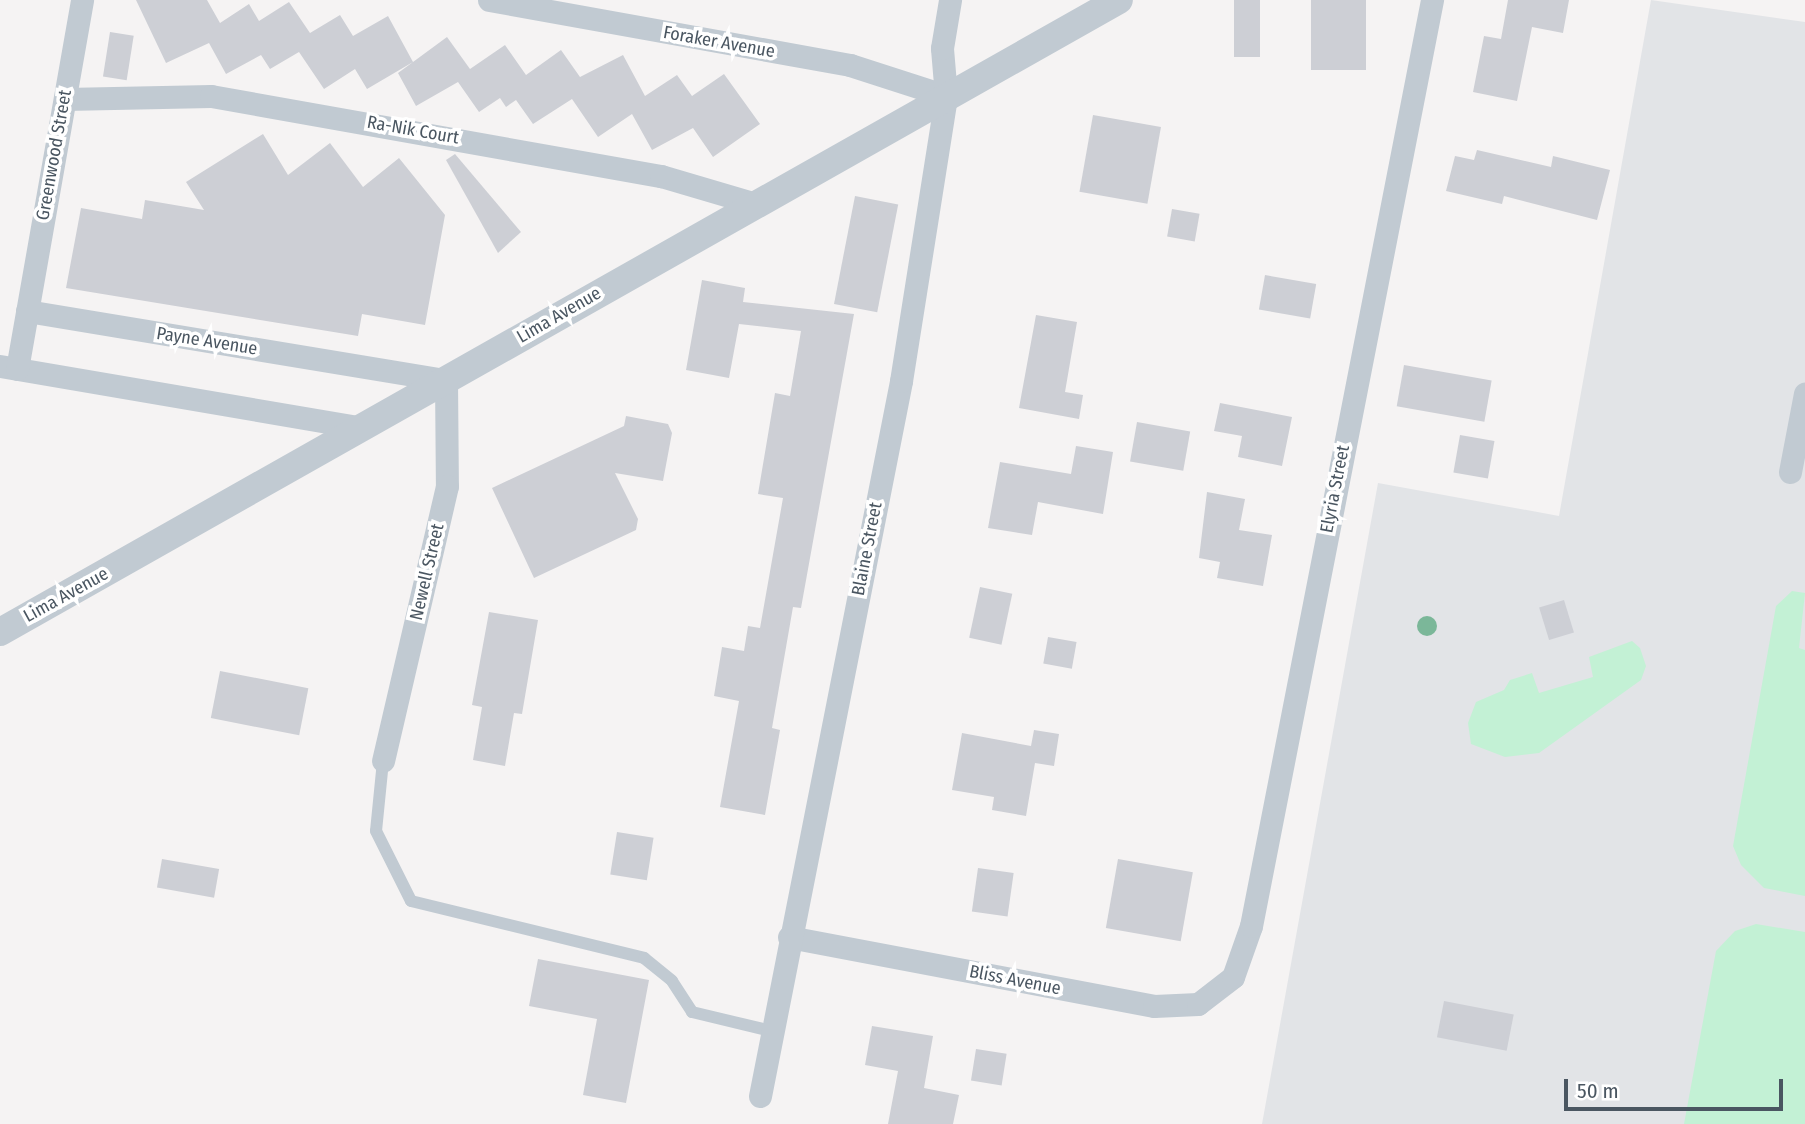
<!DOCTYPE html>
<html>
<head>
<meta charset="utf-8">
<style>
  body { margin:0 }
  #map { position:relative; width:1805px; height:1124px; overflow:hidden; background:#f5f3f3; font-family:"Fira Sans Condensed",sans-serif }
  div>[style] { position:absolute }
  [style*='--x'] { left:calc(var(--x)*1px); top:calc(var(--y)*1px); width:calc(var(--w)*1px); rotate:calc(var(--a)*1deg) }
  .airport>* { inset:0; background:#e2e4e7 }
  .green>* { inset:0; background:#c3f1d5 }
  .building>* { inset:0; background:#cdcfd5; transform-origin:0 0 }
  .service>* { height:12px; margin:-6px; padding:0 6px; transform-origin:6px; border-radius:6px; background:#c1cad2 }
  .minor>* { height:23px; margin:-11.5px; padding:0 11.5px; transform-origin:11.5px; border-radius:11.5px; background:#c1cad2 }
  .tertiary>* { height:28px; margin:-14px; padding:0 14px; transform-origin:14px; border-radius:14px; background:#c1cad2 }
  .trees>* { width:20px; height:20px; margin:-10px; border-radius:50%; background:#7bb799 }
  span { translate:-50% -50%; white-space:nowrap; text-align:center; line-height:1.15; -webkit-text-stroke:7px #fff; paint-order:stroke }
  .street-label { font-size:18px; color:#4a5661 }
  .scale { position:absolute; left:1564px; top:1079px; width:219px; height:32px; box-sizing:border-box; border:4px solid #4a5661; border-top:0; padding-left:9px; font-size:21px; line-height:24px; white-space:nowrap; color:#4a5661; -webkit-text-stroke:5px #fff; paint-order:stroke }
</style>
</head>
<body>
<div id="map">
  <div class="airport">
    <div style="clip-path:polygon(1651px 0,1805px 22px,1805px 1124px,1262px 1124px,1378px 483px,1559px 516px)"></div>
  </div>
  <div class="green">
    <div style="clip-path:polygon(1792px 591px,1805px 593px,1799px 648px,1805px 650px,1805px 896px,1764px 888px,1741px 865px,1733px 846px,1776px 606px)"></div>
    <div style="clip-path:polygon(1632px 641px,1640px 648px,1646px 666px,1641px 680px,1539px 753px,1505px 757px,1471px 744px,1468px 723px,1476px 702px,1504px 690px,1510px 680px,1532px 673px,1539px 693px,1593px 677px,1589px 657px)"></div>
    <div style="clip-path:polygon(1756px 924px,1805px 932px,1805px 1124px,1684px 1124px,1716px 951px,1735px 931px)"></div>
  </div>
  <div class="building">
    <div style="clip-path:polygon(136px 0,207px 0,220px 23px,249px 4px,259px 21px,289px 2px,310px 33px,340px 15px,353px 36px,388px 16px,413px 62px,447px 37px,470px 69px,505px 45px,526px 75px,561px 50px,580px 77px,623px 55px,645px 96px,677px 75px,692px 96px,724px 74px,760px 124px,713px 157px,693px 128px,652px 150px,632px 114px,598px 137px,572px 99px,533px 124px,516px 100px,506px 107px,500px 98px,479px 112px,458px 82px,416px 106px,398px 73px,413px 62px,367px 89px,355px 69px,324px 89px,299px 52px,270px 69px,261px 55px,226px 74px,209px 43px,166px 63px)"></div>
    <div style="left:1234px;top:0;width:26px;height:57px"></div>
    <div style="left:1311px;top:0;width:55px;height:70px"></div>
    <div style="clip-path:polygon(1508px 0,1569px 0,1563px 33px,1532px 27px,1517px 101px,1473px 92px,1484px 36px,1501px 39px)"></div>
    <div style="left:110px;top:32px;width:24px;height:45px;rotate:9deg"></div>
    <div style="left:1093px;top:115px;width:69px;height:78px;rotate:10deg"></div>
    <div style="clip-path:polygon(263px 134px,288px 175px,330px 143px,363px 187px,399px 158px,445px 215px,425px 325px,362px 314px,358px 336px,66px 288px,81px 208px,142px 219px,145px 200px,204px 210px,186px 182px)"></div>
    <div style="clip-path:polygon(1477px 150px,1551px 167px,1553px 156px,1610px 170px,1597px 220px,1504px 196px,1502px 204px,1446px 191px,1455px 156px,1474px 160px)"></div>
    <div style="clip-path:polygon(455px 154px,521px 232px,498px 253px,446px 160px)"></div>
    <div style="left:855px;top:196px;width:44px;height:110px;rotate:11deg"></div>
    <div style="left:1172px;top:209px;width:28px;height:28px;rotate:10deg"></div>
    <div style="left:1265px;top:275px;width:52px;height:35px;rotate:10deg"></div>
    <div style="clip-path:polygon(702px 280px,745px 288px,743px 302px,854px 314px,801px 608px,793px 607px,772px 728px,780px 730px,765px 815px,720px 807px,739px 701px,714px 696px,722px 647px,744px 651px,748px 626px,760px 628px,783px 498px,758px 494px,775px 393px,790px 396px,801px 331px,739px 324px,729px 378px,686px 370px)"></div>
    <div style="clip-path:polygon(1036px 315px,1077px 322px,1065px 392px,1083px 395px,1079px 419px,1019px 408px)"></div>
    <div style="left:1404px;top:365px;width:89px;height:42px;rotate:10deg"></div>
    <div style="clip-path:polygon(1220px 403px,1292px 417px,1282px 466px,1238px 457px,1242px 436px,1214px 431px)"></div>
    <div style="clip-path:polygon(626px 416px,668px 424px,672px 433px,663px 481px,615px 473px,638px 519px,636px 530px,534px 578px,492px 488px,624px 426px)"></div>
    <div style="left:1137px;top:422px;width:54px;height:40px;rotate:10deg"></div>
    <div style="left:1460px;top:435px;width:35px;height:38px;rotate:10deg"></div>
    <div style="clip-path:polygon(1076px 446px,1113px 452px,1103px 514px,1038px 502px,1032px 535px,988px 528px,1000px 462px,1071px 474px)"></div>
    <div style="clip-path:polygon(1207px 492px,1245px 499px,1239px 530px,1272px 535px,1263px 586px,1217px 578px,1220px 562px,1199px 558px)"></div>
    <div style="left:980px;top:587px;width:33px;height:52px;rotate:12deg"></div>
    <div style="left:1564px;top:600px;width:34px;height:26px;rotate:73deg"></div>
    <div style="clip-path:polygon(489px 612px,538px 620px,522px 714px,514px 713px,505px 766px,473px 760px,482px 707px,472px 705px)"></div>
    <div style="left:1048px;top:637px;width:29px;height:27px;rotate:10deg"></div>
    <div style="left:220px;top:671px;width:90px;height:48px;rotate:11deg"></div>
    <div style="clip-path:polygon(1034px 730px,1059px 734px,1054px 766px,1035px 763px,1026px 816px,992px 810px,994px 797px,952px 790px,962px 733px,1031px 746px)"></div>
    <div style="left:617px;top:832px;width:37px;height:43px;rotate:9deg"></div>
    <div style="left:162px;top:859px;width:58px;height:29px;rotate:10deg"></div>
    <div style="left:1118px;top:859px;width:76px;height:70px;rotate:10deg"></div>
    <div style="left:978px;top:868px;width:36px;height:44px;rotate:8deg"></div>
    <div style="clip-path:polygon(538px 959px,649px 980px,626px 1103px,583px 1095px,597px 1019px,529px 1006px)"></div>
    <div style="left:1444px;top:1001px;width:71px;height:37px;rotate:11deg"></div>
    <div style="clip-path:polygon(872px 1026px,933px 1036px,924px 1088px,959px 1095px,953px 1124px,888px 1124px,898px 1071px,865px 1065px)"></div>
    <div style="left:976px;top:1049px;width:31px;height:32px;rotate:9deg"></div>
  </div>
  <div class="service">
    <div style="--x:383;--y:761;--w:70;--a:95.7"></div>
    <div style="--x:376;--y:831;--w:78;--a:63.4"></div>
    <div style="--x:411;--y:901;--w:240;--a:13.7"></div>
    <div style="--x:644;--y:958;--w:36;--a:39"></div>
    <div style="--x:672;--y:981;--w:37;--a:57"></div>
    <div style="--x:692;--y:1012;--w:81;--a:13.5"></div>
  </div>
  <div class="minor">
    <div style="--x:489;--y:0;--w:367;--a:10.2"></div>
    <div style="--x:850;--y:65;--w:101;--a:17.9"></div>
    <div style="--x:65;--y:99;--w:146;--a:-1.2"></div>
    <div style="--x:211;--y:96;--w:457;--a:10.1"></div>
    <div style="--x:661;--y:176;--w:99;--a:16.4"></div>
    <div style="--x:27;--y:311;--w:425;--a:9.4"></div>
    <div style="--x:446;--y:380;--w:106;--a:89.5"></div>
    <div style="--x:447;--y:486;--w:282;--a:103.1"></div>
    <div style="--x:0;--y:366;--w:366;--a:9.7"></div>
    <div style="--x:17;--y:369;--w:375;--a:-80"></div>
    <div style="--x:1790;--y:472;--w:80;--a:-79.2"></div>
    <div style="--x:789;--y:937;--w:371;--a:10.7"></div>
    <div style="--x:1154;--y:1006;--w:44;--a:-2.6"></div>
    <div style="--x:1198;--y:1004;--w:44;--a:-37.6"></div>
    <div style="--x:1233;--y:977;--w:54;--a:-70.6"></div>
    <div style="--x:1251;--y:926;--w:944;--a:-78.94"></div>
    <div style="--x:760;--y:1096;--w:729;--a:-78.84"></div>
    <div style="--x:901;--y:381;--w:289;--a:-81"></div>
    <div style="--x:946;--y:96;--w:48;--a:-94.8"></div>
    <div style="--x:942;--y:48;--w:49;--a:-80.5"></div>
  </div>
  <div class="tertiary">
    <div style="--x:0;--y:632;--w:1285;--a:-29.46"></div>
  </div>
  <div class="trees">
    <div style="left:1427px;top:626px"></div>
  </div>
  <div class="street-label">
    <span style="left:719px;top:42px;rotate:10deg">Foraker Avenue</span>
    <span style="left:413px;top:130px;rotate:10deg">Ra-Nik Court</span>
    <span style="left:54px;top:155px;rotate:-80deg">Greenwood Street</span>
    <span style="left:559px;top:315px;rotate:-30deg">Lima Avenue</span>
    <span style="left:207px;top:341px;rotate:9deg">Payne Avenue</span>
    <span style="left:1335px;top:489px;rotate:-79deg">Elyria Street</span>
    <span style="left:867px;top:549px;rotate:-79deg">Blaine Street</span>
    <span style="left:427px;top:572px;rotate:-77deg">Newell Street</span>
    <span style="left:66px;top:595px;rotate:-29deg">Lima Avenue</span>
    <span style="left:1015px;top:980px;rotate:11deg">Bliss Avenue</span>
  </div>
  <div class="scale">50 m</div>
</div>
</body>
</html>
